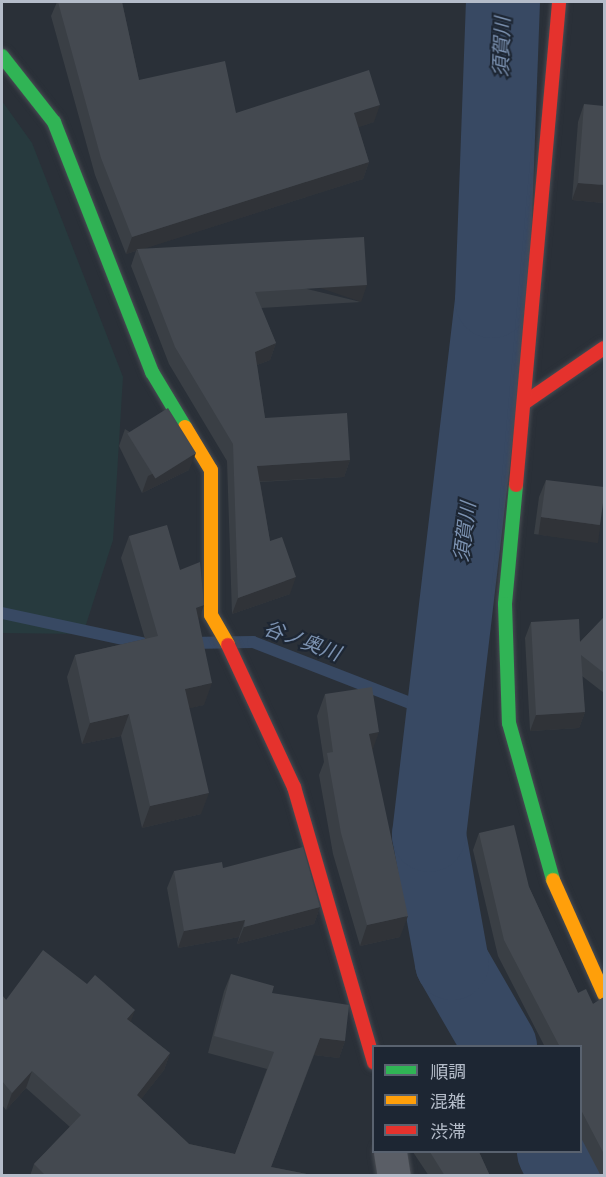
<!DOCTYPE html>
<html>
<head>
<meta charset="utf-8">
<style>
  body { margin:0 }
  #map { position:relative; width:606px; height:1177px; overflow:hidden; background:#2a3038; font-family:"DejaVu Sans","Noto Sans JP",sans-serif }
  div>[style] { position:absolute }
  [style*='--x'] { left:calc(var(--x)*1px); top:calc(var(--y)*1px); width:calc(var(--w)*1px); rotate:calc(var(--a)*1deg) }
  .green>* { inset:0; background:#273a3e }
  .stream>* { height:12px; margin:-6px; padding:0 6px; transform-origin:6px; border-radius:6px; background:#384963 }
  .river>* { height:74px; margin:-37px; padding:0 37px; transform-origin:37px; border-radius:37px; background:#384963 }
  .roads { filter:drop-shadow(0 0 2px #484c53) drop-shadow(0 0 2px #484c53) }
  .street>* { height:33px; margin:-16.5px; padding:0 16.5px; transform-origin:16.5px; border-radius:16.5px; background:#5a5e66 }
  .fast>* { height:14px; margin:-7px; padding:0 7px; transform-origin:7px; border-radius:7px; background:#30b455 }
  .slow>* { height:14px; margin:-7px; padding:0 7px; transform-origin:7px; border-radius:7px; background:#ff9f0a }
  .jam>* { height:14px; margin:-7px; padding:0 7px; transform-origin:7px; border-radius:7px; background:#e5322d }
  .wall>* { inset:0; background:#3a3f45 }
  .shaded-wall>* { inset:0; background:#303338; transform-origin:0 0 }
  .building>* { inset:0; background:#444950; transform-origin:0 0 }
  span { translate:-50% -50%; white-space:nowrap; text-align:center; line-height:1.15; -webkit-text-stroke:4.5px #1d2633; paint-order:stroke }
  .water-label { font-size:20px; color:#7c92b1; font-style:italic }
  .frame { position:absolute; inset:0; border:3px solid #b4bcc9; pointer-events:none }
  .legend { position:absolute; left:372px; top:1045px; width:210px; height:108px; box-sizing:border-box; background:#1d2633; border:2px solid #59626f; margin:0; padding:8px 10px; list-style:none; font-size:18px; color:#b4bcc9 }
  .legend li { display:flex; align-items:center; gap:12px; height:30px }
  .legend b { width:30px; border:2px solid #59626f }
</style>
</head>
<body>
<div id="map">
  <div class="green">
    <div style="clip-path:polygon(2px 101px,32px 143px,123px 377px,113px 540px,83px 634px,2px 633px)"></div>
  </div>
  <div class="stream">
    <div style="--x:2;--y:613;--w:148;--a:12.1"></div>
    <div style="--x:188;--y:643;--w:65;--a:-0.9"></div>
    <div style="--x:253;--y:642;--w:202;--a:21.2"></div>
  </div>
  <div class="river">
    <div style="--x:500;--y:1046;--w:96;--a:-120"></div>
    <div style="--x:452;--y:963;--w:130;--a:-100.2"></div>
    <div style="--x:429;--y:835;--w:538;--a:-83.27"></div>
    <div style="--x:492;--y:301;--w:299;--a:-87.9"></div>
    <div style="--x:554;--y:1152;--w:27;--a:63"></div>
  </div>
  <div class="roads">
    <div class="street">
      <div style="--x:390;--y:1152;--w:24;--a:81"></div>
    </div>
    <div class="fast">
      <div style="--x:2;--y:56;--w:84;--a:51.8"></div>
      <div style="--x:54;--y:122;--w:269;--a:68.6"></div>
      <div style="--x:152;--y:372;--w:64;--a:59"></div>
      <div style="--x:516;--y:485;--w:120;--a:95.3"></div>
      <div style="--x:505;--y:604;--w:119;--a:88.1"></div>
      <div style="--x:509;--y:723;--w:163;--a:74.3"></div>
    </div>
    <div class="slow">
      <div style="--x:185;--y:427;--w:50;--a:58.8"></div>
      <div style="--x:211;--y:470;--w:145;--a:90"></div>
      <div style="--x:211;--y:615;--w:34;--a:60"></div>
      <div style="--x:553;--y:880;--w:125;--a:65.9"></div>
    </div>
    <div class="jam">
      <div style="--x:524;--y:403;--w:97;--a:-34.5"></div>
      <div style="--x:516;--y:485;--w:485;--a:-84.9"></div>
      <div style="--x:228;--y:645;--w:157;--a:65.1"></div>
      <div style="--x:294;--y:787;--w:287;--a:73.8"></div>
    </div>
  </div>
  <div class="wall">
    <div style="clip-path:polygon(57px 2px,122px 2px,139px 80px,236px 113px,374px 122px,358px 127px,369px 162px,363px 179px,142px 249px,361px 302px,261px 308px,276px 343px,270px 360px,257px 365px,265px 418px,350px 460px,344px 477px,260px 482px,270px 541px,290px 594px,232px 614px,227px 461px,169px 364px,131px 266px,136px 251px,126px 254px,95px 175px,51px 16px)"></div>
    <div style="clip-path:polygon(584px 104px,604px 203px,572px 200px,578px 122px)"></div>
    <div style="clip-path:polygon(125px 429px,189px 470px,142px 493px,119px 446px)"></div>
    <div style="clip-path:polygon(546px 480px,600px 525px,594px 542px,534px 534px,539px 497px)"></div>
    <div style="clip-path:polygon(129px 536px,180px 570px,199px 621px,204px 705px,189px 708px,201px 814px,142px 828px,121px 736px,82px 744px,67px 677px,75px 655px,145px 639px,121px 558px)"></div>
    <div style="clip-path:polygon(604px 617px,604px 693px,582px 676px,585px 712px,579px 728px,530px 731px,525px 638px,531px 622px,580px 642px)"></div>
    <div style="clip-path:polygon(325px 694px,372px 751px,400px 937px,360px 946px,333px 854px,319px 775px,324px 762px,317px 716px)"></div>
    <div style="clip-path:polygon(479px 833px,529px 887px,578px 993px,593px 1004px,604px 997px,604px 1176px,601px 1176px,580px 1136px,580px 1047px,545px 1047px,498px 956px,473px 850px)"></div>
    <div style="clip-path:polygon(223px 868px,320px 907px,314px 924px,237px 944px,239px 937px,178px 948px,167px 888px,174px 871px)"></div>
    <div style="clip-path:polygon(231px 974px,272px 993px,345px 1041px,339px 1058px,314px 1055px,271px 1167px,317px 1176px,30px 1176px,34px 1164px,70px 1127px,26px 1088px,6px 1110px,2px 1105px,2px 995px,6px 1000px,131px 1022px,170px 1053px,164px 1070px,141px 1099px,189px 1144px,235px 1154px,267px 1069px,208px 1053px,224px 991px)"></div>
    <div style="clip-path:polygon(413px 1152px,479px 1152px,490px 1176px,429px 1176px)"></div>
  </div>
  <div class="shaded-wall">
    <div style="clip-path:polygon(380px 105px,374px 122px,348px 131px,354px 113px)"></div>
    <div style="clip-path:polygon(369px 162px,363px 179px,137px 251px,137px 249px,136px 251px,126px 254px,132px 237px)"></div>
    <div style="clip-path:polygon(578px 183px,604px 185px,604px 203px,572px 200px)"></div>
    <div style="left:367px;top:285px;width:18px;height:112px;rotate:109deg"></div>
    <div style="clip-path:polygon(276px 343px,270px 360px,249px 368px,255px 352px)"></div>
    <div style="clip-path:polygon(196px 453px,189px 470px,142px 493px,148px 476px)"></div>
    <div style="clip-path:polygon(350px 460px,344px 477px,251px 482px,257px 466px)"></div>
    <div style="left:541px;top:517px;width:60px;height:18px;rotate:8deg"></div>
    <div style="clip-path:polygon(296px 577px,290px 594px,232px 614px,238px 598px)"></div>
    <div style="clip-path:polygon(204px 605px,196px 627px,196px 608px)"></div>
    <div style="clip-path:polygon(212px 683px,204px 705px,177px 711px,185px 689px)"></div>
    <div style="clip-path:polygon(585px 712px,579px 728px,530px 731px,536px 715px)"></div>
    <div style="clip-path:polygon(129px 714px,121px 736px,82px 744px,90px 723px)"></div>
    <div style="clip-path:polygon(379px 732px,371px 754px,369px 734px)"></div>
    <div style="clip-path:polygon(209px 793px,201px 814px,142px 828px,150px 806px)"></div>
    <div style="clip-path:polygon(320px 907px,314px 924px,237px 944px,244px 927px)"></div>
    <div style="clip-path:polygon(408px 916px,400px 937px,360px 946px,367px 925px)"></div>
    <div style="clip-path:polygon(245px 920px,239px 937px,178px 948px,184px 931px)"></div>
    <div style="clip-path:polygon(135px 1010px,129px 1027px,127px 1019px)"></div>
    <div style="clip-path:polygon(320px 1038px,345px 1041px,339px 1058px,314px 1055px)"></div>
    <div style="clip-path:polygon(170px 1053px,164px 1070px,131px 1112px,137px 1095px)"></div>
    <div style="clip-path:polygon(32px 1071px,26px 1088px,6px 1110px,12px 1093px)"></div>
  </div>
  <div class="building">
    <div style="clip-path:polygon(58px 2px,122px 2px,139px 80px,225px 61px,236px 113px,369px 70px,380px 105px,354px 113px,369px 162px,132px 237px,101px 158px)"></div>
    <div style="clip-path:polygon(584px 104px,604px 106px,604px 185px,578px 183px)"></div>
    <div style="clip-path:polygon(364px 237px,367px 285px,255px 292px,276px 343px,255px 352px,265px 418px,347px 413px,350px 460px,257px 466px,270px 541px,282px 537px,296px 577px,238px 598px,233px 444px,175px 347px,137px 249px)"></div>
    <div style="left:168px;top:408px;width:53px;height:48px;rotate:58deg"></div>
    <div style="clip-path:polygon(546px 480px,604px 487px,604px 496px,600px 525px,541px 517px)"></div>
    <div style="clip-path:polygon(167px 525px,180px 570px,200px 562px,204px 605px,196px 608px,212px 683px,185px 689px,209px 793px,150px 806px,129px 714px,90px 723px,75px 655px,158px 636px,129px 536px)"></div>
    <div style="clip-path:polygon(604px 617px,604px 673px,581px 655px,585px 712px,536px 715px,531px 622px,579px 619px,580px 642px)"></div>
    <div style="clip-path:polygon(372px 687px,379px 732px,369px 734px,408px 916px,367px 925px,341px 833px,327px 753px,333px 752px,325px 694px)"></div>
    <div style="clip-path:polygon(514px 825px,529px 887px,578px 993px,586px 989px,593px 1004px,604px 997px,604px 1154px,580px 1108px,580px 1047px,560px 1047px,504px 940px,479px 833px)"></div>
    <div style="clip-path:polygon(303px 847px,320px 907px,244px 927px,245px 920px,184px 931px,174px 871px,222px 862px,223px 868px)"></div>
    <div style="clip-path:polygon(43px 950px,87px 984px,95px 975px,135px 1010px,127px 1019px,170px 1053px,137px 1095px,189px 1144px,235px 1154px,274px 1052px,214px 1036px,231px 974px,274px 986px,272px 993px,349px 1005px,345px 1041px,320px 1038px,271px 1167px,317px 1176px,46px 1176px,34px 1164px,81px 1115px,32px 1071px,12px 1093px,2px 1081px,2px 995px,6px 1000px)"></div>
    <div style="clip-path:polygon(430px 1152px,479px 1152px,490px 1176px,445px 1176px)"></div>
  </div>
  <div class="water-label">
    <span style="left:502px;top:47px;rotate:-88deg">須賀川</span>
    <span style="left:465px;top:532px;rotate:-83deg">須賀川</span>
    <span style="left:302px;top:641px;rotate:20deg">谷ノ奥川</span>
  </div>
  <div class="frame"></div>
  <ul class="legend">
  <li><b style="height:8px;background:#30b455"></b>順調</li>
  <li><b style="height:8px;background:#ff9f0a"></b>混雑</li>
  <li><b style="height:8px;background:#e5322d"></b>渋滞</li>
  </ul>
</div>
</body>
</html>
